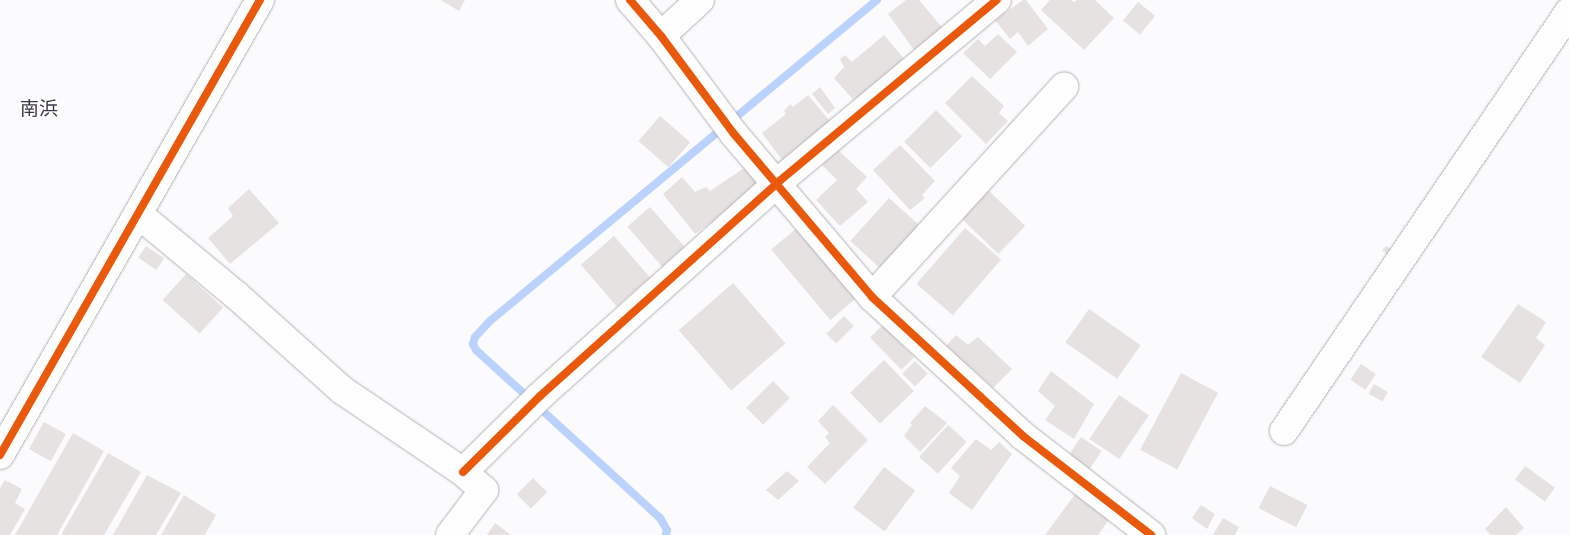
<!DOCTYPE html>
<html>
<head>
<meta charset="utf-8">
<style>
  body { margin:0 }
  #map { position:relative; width:1569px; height:535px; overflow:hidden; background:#fbfafc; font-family:Rubik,"Noto Sans JP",sans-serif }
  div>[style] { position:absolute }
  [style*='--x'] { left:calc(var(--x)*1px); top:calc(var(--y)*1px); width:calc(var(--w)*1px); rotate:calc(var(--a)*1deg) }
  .stream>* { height:8px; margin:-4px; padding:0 4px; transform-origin:4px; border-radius:4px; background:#bbd2fd }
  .building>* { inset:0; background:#e6e2e1; transform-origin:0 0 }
  .roads { filter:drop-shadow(0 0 1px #b5b2b7) drop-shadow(0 0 1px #b5b2b7) }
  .street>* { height:28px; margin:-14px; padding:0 14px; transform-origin:14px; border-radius:14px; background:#fefeff }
  .cycleway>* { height:8px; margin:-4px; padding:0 4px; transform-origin:4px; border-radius:4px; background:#e8590c }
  span { translate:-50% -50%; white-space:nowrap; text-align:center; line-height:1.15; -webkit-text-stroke:4.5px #fff; paint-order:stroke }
  .quarter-label { font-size:19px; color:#3d3644 }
</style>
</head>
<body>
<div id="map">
  <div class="stream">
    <div style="--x:666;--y:535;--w:5;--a:-79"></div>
    <div style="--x:667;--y:530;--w:14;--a:-120"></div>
    <div style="--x:660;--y:518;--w:249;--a:-137.6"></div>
    <div style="--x:476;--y:350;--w:7;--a:-117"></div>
    <div style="--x:473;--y:344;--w:7;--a:-74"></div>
    <div style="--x:475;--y:337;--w:22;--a:-47"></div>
    <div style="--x:490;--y:321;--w:503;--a:-39.67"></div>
  </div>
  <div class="building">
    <div style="clip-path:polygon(441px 0,465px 0,459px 11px)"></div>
    <div style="clip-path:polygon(906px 0,919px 0,946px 32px,917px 54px,888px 14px)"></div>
    <div style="clip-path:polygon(1023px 0,1026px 0,1048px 29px,1028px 46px,1018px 32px,1010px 39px,995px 20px)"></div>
    <div style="clip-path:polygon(1050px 0,1071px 0,1074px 2px,1077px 0,1095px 0,1114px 18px,1084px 50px,1041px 10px)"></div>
    <div style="left:1138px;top:2px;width:22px;height:24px;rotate:39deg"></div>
    <div style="clip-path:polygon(998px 34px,1017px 52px,990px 79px,963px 53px,978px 39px,985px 46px)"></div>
    <div style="clip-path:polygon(884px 35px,906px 61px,857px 104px,834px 78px,844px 67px,840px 59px,845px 55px,852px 62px)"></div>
    <div style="clip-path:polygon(972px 76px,1004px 106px,999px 113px,1008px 121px,986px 144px,945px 103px)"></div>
    <div style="clip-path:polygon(820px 87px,835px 108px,828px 114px,812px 94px)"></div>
    <div style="clip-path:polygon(808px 95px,830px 121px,782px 160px,762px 133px,786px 114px,784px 111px,790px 104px,793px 107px)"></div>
    <div style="left:936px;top:110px;width:37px;height:45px;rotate:45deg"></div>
    <div style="left:660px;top:116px;width:40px;height:33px;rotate:41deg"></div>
    <div style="clip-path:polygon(900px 145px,935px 181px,922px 195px,925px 198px,910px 210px,873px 170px)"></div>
    <div style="clip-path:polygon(837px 149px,867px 177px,856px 189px,868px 202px,840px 226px,816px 200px,837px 180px,820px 163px)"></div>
    <div style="clip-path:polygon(744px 168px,760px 187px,695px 234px,663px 194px,682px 177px,695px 192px,706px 187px,710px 191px)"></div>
    <div style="left:985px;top:187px;width:56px;height:39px;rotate:44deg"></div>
    <div style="clip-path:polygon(249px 189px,279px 223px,230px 264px,208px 238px,233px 216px,228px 208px)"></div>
    <div style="left:889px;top:198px;width:42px;height:58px;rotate:42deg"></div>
    <div style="left:650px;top:207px;width:53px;height:30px;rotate:49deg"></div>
    <div style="left:798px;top:227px;width:92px;height:35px;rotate:50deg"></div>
    <div style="left:965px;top:228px;width:48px;height:74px;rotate:41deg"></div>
    <div style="left:614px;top:236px;width:55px;height:44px;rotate:49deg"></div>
    <div style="left:146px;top:246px;width:22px;height:14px;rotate:34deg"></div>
    <div style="clip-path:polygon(1386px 246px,1396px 251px,1392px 258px,1382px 250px)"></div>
    <div style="left:186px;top:274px;width:50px;height:35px;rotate:42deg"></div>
    <div style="left:733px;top:283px;width:80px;height:72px;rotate:49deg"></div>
    <div style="clip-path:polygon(1518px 304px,1546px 322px,1536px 338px,1545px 345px,1520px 383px,1481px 357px)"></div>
    <div style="left:1089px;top:309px;width:63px;height:41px;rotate:35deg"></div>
    <div style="left:844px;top:316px;width:14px;height:25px;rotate:45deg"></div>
    <div style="left:883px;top:325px;width:45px;height:18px;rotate:46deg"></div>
    <div style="clip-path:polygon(956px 335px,968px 345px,978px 337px,1012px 369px,993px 388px,969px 366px,963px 372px,946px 346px)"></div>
    <div style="left:884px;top:360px;width:43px;height:47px;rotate:46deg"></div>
    <div style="left:915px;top:361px;width:18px;height:18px;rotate:45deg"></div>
    <div style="left:1361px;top:364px;width:18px;height:19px;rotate:34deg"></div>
    <div style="clip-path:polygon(1051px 371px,1094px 404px,1074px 439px,1045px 420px,1055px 406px,1038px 391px)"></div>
    <div style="left:1181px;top:373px;width:42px;height:87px;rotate:28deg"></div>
    <div style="left:773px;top:381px;width:24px;height:38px;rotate:45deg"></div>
    <div style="left:1374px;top:384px;width:16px;height:11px;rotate:30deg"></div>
    <div style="left:1119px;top:395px;width:36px;height:53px;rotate:34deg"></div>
    <div style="clip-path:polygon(833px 405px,868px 440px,825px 484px,807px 467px,830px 443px,825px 437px,829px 433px,818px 421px)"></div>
    <div style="clip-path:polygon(925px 406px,947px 423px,920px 452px,904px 436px,912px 425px,910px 423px)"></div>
    <div style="left:44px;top:422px;width:25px;height:31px;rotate:29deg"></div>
    <div style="left:948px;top:425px;width:25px;height:43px;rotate:42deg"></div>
    <div style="clip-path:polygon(73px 433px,104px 451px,57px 535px,15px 535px)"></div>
    <div style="left:1081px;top:437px;width:25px;height:23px;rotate:34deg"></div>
    <div style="clip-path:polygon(976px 439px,991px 450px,999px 442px,1012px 454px,972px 510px,949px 493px,960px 476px,951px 468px)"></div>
    <div style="clip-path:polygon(108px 453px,141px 472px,104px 535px,61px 535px)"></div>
    <div style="left:1525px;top:466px;width:37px;height:17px;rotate:36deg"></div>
    <div style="left:884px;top:467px;width:39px;height:51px;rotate:37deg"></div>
    <div style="clip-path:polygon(787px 471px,799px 481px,778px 500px,766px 490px)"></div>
    <div style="clip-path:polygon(147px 475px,181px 493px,156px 535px,113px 535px)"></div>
    <div style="left:533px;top:478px;width:20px;height:23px;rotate:45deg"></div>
    <div style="clip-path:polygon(5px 480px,22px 489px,15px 503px,25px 509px,10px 535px,0 535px,0 488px)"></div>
    <div style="left:1270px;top:486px;width:42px;height:25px;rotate:27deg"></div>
    <div style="clip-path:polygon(1076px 493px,1110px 518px,1098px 535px,1045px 535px)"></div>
    <div style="clip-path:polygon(184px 495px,216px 515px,205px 535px,161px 535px)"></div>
    <div style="clip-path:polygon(1201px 505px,1215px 514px,1207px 529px,1192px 518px)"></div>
    <div style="clip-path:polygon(1506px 507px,1524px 528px,1516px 535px,1491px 535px,1485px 529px)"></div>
    <div style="clip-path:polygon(1223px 518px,1239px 527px,1235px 535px,1213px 535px)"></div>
    <div style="clip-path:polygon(495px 523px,511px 535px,487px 535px)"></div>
  </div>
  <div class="roads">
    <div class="street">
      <div style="--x:630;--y:0;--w:48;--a:49.3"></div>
      <div style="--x:661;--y:36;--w:122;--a:53.3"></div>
      <div style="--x:734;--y:134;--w:214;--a:49.7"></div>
      <div style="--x:872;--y:297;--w:205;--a:42.6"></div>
      <div style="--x:1023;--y:436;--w:162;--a:37.7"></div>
      <div style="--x:661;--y:36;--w:53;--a:-42.7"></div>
      <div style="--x:138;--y:214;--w:127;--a:39.6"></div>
      <div style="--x:236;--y:295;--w:142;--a:41.9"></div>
      <div style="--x:342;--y:390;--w:146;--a:34.1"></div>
      <div style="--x:463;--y:472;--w:28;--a:41"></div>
      <div style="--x:484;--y:490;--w:56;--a:127.1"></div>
      <div style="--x:872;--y:297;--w:285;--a:-47.6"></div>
      <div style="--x:1284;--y:431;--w:507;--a:-55.78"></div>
      <div style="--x:0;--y:455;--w:524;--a:-60.26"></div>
      <div style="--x:463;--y:472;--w:108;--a:-44.6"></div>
      <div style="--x:540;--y:396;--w:319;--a:-41.9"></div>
      <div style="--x:777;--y:183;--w:286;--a:-39.8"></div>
    </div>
  </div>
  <div class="cycleway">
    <div style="--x:630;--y:0;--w:48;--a:49.3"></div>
    <div style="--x:661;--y:36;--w:122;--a:53.3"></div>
    <div style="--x:734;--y:134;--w:214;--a:49.7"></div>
    <div style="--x:872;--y:297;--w:205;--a:42.6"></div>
    <div style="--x:1023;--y:436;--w:162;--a:37.7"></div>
    <div style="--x:0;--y:455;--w:524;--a:-60.26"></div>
    <div style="--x:463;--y:472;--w:108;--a:-44.6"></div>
    <div style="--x:540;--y:396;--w:319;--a:-41.9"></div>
    <div style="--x:777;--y:183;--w:286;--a:-39.8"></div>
  </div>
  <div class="quarter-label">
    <span style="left:39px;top:109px">南浜</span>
  </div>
</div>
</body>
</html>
